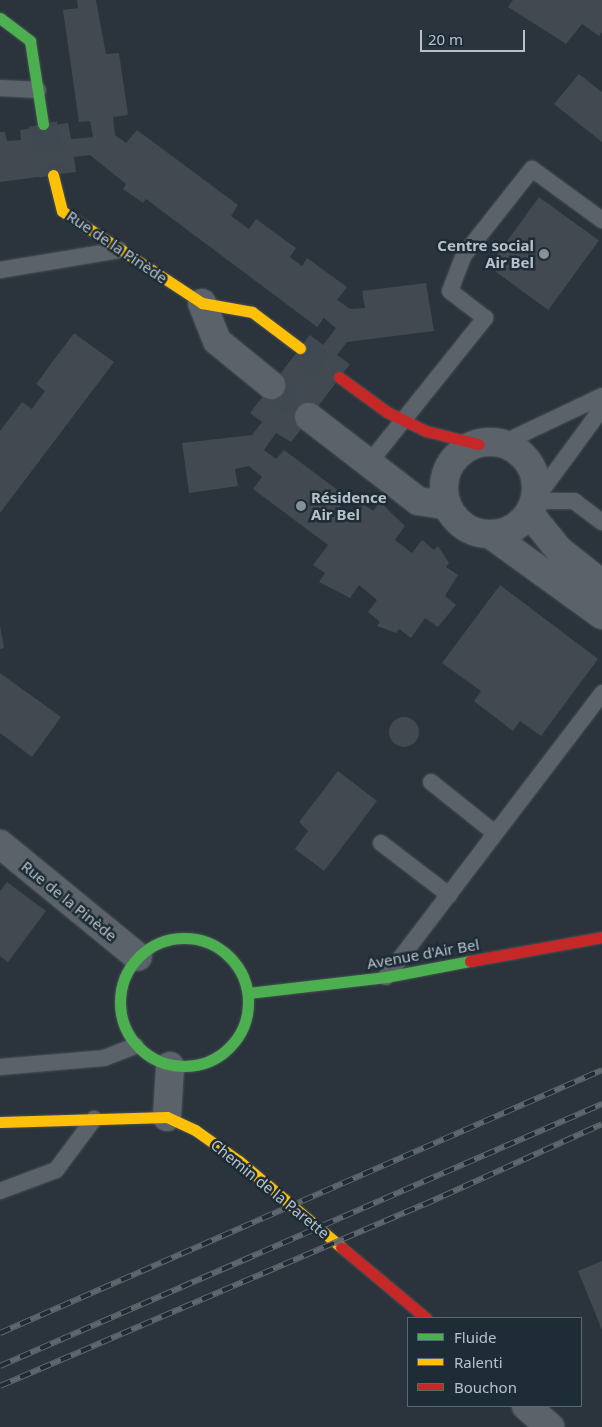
<!DOCTYPE html>
<html>
<head>
<meta charset="utf-8">
<style>
  body { margin:0 }
  #map { position:relative; width:602px; height:1427px; overflow:hidden; background:#2b343c; font-family:"Noto Sans",sans-serif }
  div>[style] { position:absolute }
  [style*='--x'] { left:calc(var(--x)*1px); top:calc(var(--y)*1px); width:calc(var(--w)*1px); rotate:calc(var(--a)*1deg) }
  .building>* { inset:0; background:#424950; transform-origin:0 0 }
  .round { border-radius:50% }
  .street-tunnel>* { height:28px; margin-top:-14px; transform-origin:0; background:repeating-linear-gradient(90deg,#404951 0 28px,transparent 0 42px) }
  .secondary-tunnel>* { height:28px; margin-top:-14px; transform-origin:0; background:repeating-linear-gradient(90deg,#404951 0 28px,transparent 0 42px) }
  .roads { filter:drop-shadow(0 0 1px #495056) drop-shadow(0 0 1px #495056) }
  .lane>* { height:16px; margin:-8px; padding:0 8px; transform-origin:8px; border-radius:8px; background:#5c6269 }
  .street>* { height:28px; margin:-14px; padding:0 14px; transform-origin:14px; border-radius:14px; background:#5c6269 }
  .street>.ring { margin:-14px; padding:0; box-sizing:content-box; background:none; border:28px solid #5c6269; border-radius:50% }
  .fast>* { height:11px; margin:-5.5px; padding:0 5.5px; transform-origin:5.5px; border-radius:5.5px; background:#4caf50 }
  .fast>.ring { margin:-5.5px; padding:0; box-sizing:content-box; background:none; border:11px solid #4caf50; border-radius:50% }
  .slow>* { height:11px; margin:-5.5px; padding:0 5.5px; transform-origin:5.5px; border-radius:5.5px; background:#ffc107 }
  .jam>* { height:11px; margin:-5.5px; padding:0 5.5px; transform-origin:5.5px; border-radius:5.5px; background:#c62828 }
  .rail>* { height:5.5px; margin-top:-2.75px; transform-origin:0; background:repeating-linear-gradient(90deg,#1e2c36 0 11px,#60666d 0 22px); box-sizing:border-box; border-block:1px solid #60666d }
  .dots>* { width:14px; height:14px; translate:-50% -50%; box-sizing:border-box; border:2px solid #1e2c36; border-radius:50% }
  span { translate:-50% -50%; white-space:nowrap; text-align:center; line-height:1.15; -webkit-text-stroke:5px #1e2c36; paint-order:stroke }
  .poi-label { font-size:15px; color:#b6c1cb; font-weight:700 }
  .right { translate:-100% -50%; text-align:right }
  .left { translate:0 -50%; text-align:left }
  .street-label { font-size:15px; color:#b6c1cb }
  .legend { position:absolute; left:407px; top:1317px; width:175px; height:90px; box-sizing:border-box; background:#1e2c36; border:1px solid #5b6872; margin:0; padding:6px 9px; list-style:none; font-size:15px; color:#b6c1cb }
  .legend li { display:flex; align-items:center; gap:10px; height:25px }
  .legend b { width:25px; border:1px solid #5b6872 }
  .scale { position:absolute; left:420px; top:30px; width:105px; height:22px; box-sizing:border-box; border:2px solid #b6c1cb; border-top:0; padding-left:6px; font-size:15px; line-height:18px; white-space:nowrap; color:#b6c1cb; -webkit-text-stroke:4px #1e2c36; paint-order:stroke }
</style>
</head>
<body>
<div id="map">
  <div class="building">
    <div style="clip-path:polygon(77px 0,96px 0,106px 54px,119px 53px,128px 115px,113px 117px,115px 135px,126px 143px,137px 130px,238px 205px,231px 216px,249px 229px,256px 219px,296px 248px,290px 257px,302px 266px,307px 258px,347px 287px,337px 300px,350px 309px,365px 308px,362px 291px,426px 283px,434px 331px,347px 342px,337px 355px,350px 364px,291px 442px,276px 433px,264px 450px,276px 459px,284px 450px,347px 497px,335px 513px,347px 522px,361px 502px,373px 511px,380px 502px,405px 526px,395px 540px,412px 553px,422px 540px,434px 550px,438px 546px,449px 563px,446px 567px,458px 575px,445px 596px,456px 605px,438px 627px,425px 618px,411px 638px,399px 629px,396px 633px,377px 626px,380px 622px,368px 612px,377px 600px,359px 585px,350px 598px,319px 582px,325px 573px,313px 565px,328px 545px,253px 489px,262px 477px,249px 466px,235px 469px,238px 486px,189px 493px,182px 443px,252px 435px,262px 422px,250px 413px,310px 335px,323px 345px,336px 328px,324px 318px,317px 327px,146px 199px,143px 203px,123px 189px,126px 184px,90px 155px,74px 157px,76px 172px,0 182px,0 132px,5px 132px,7px 141px,21px 140px,20px 130px,68px 123px,71px 139px,93px 137px,90px 121px,79px 122px,63px 10px,78px 8px)"></div>
    <div style="clip-path:polygon(513px 0,602px 0,602px 32px,599px 36px,582px 24px,566px 44px,508px 7px)"></div>
    <div style="clip-path:polygon(579px 74px,602px 92px,602px 142px,554px 104px)"></div>
    <div style="left:539px;top:197px;width:74px;height:86px;rotate:36deg"></div>
    <div style="clip-path:polygon(74px 333px,114px 362px,0 513px,0 431px,22px 402px,32px 409px,45px 391px,36px 384px)"></div>
    <div style="clip-path:polygon(500px 585px,598px 659px,541px 736px,520px 721px,513px 731px,474px 701px,481px 691px,442px 663px)"></div>
    <div style="clip-path:polygon(0 625px,4px 648px,0 649px)"></div>
    <div style="clip-path:polygon(0 673px,61px 717px,32px 757px,0 733px)"></div>
    <div class="round" style="left:389px;top:717px;width:30px;height:30px"></div>
    <div style="clip-path:polygon(338px 771px,377px 801px,324px 871px,295px 849px,308px 831px,299px 822px)"></div>
    <div style="clip-path:polygon(7px 882px,46px 911px,8px 962px,0 956px,0 891px)"></div>
    <div style="clip-path:polygon(602px 1261px,602px 1330px,578px 1271px)"></div>
  </div>
  <div class="street-tunnel">
    <div style="--x:271;--y:385;--w:50;--a:40.1"></div>
  </div>
  <div class="secondary-tunnel">
    <div style="--x:43;--y:124;--w:52;--a:78.9"></div>
    <div style="--x:300;--y:348;--w:49;--a:36.6"></div>
  </div>
  <div class="roads">
    <div class="lane">
      <div style="--x:0;--y:88;--w:38;--a:3"></div>
      <div style="--x:0;--y:270;--w:121;--a:-9.5"></div>
      <div style="--x:501;--y:444;--w:112;--a:-25.4"></div>
      <div style="--x:369;--y:463;--w:186;--a:-51.3"></div>
      <div style="--x:485;--y:318;--w:44;--a:-142.4"></div>
      <div style="--x:450;--y:291;--w:39;--a:-69"></div>
      <div style="--x:464;--y:255;--w:110;--a:-51.7"></div>
      <div style="--x:532;--y:169;--w:87;--a:36.1"></div>
      <div style="--x:534;--y:501;--w:115;--a:-53.8"></div>
      <div style="--x:534;--y:501;--w:40;--a:0"></div>
      <div style="--x:574;--y:501;--w:35;--a:37"></div>
      <div style="--x:431;--y:782;--w:82;--a:38.6"></div>
      <div style="--x:381;--y:843;--w:86;--a:37.4"></div>
      <div style="--x:386;--y:977;--w:357;--a:-52.7"></div>
      <div style="--x:0;--y:1067;--w:104;--a:-4.9"></div>
      <div style="--x:104;--y:1058;--w:34;--a:-21"></div>
      <div style="--x:0;--y:1191;--w:60;--a:-20.6"></div>
      <div style="--x:56;--y:1170;--w:64;--a:-53.3"></div>
    </div>
    <div class="street">
      <div style="--x:202;--y:303;--w:41;--a:68.5"></div>
      <div style="--x:217;--y:341;--w:70;--a:39.2"></div>
      <div style="--x:309;--y:417;--w:138;--a:37.6"></div>
      <div style="--x:418;--y:501;--w:30;--a:9"></div>
      <div class="ring" style="left:444px;top:442px;width:64px;height:64px"></div>
      <div style="--x:529;--y:513;--w:48;--a:51"></div>
      <div style="--x:559;--y:550;--w:55;--a:38.3"></div>
      <div style="--x:491;--y:535;--w:137;--a:35.8"></div>
      <div style="--x:0;--y:844;--w:178;--a:39.3"></div>
      <div style="--x:167;--y:1117;--w:51;--a:-86.6"></div>
      <div style="--x:526;--y:1406;--w:32;--a:41"></div>
    </div>
    <div class="fast">
      <div style="--x:0;--y:18;--w:38;--a:37"></div>
      <div style="--x:30;--y:41;--w:84;--a:81.1"></div>
      <div class="ring" style="left:120px;top:938px;width:117px;height:117px"></div>
      <div style="--x:248;--y:993;--w:139;--a:-6.6"></div>
      <div style="--x:386;--y:977;--w:86;--a:-10.8"></div>
    </div>
    <div class="slow">
      <div style="--x:53;--y:175;--w:37;--a:76"></div>
      <div style="--x:62;--y:211;--w:168;--a:33.3"></div>
      <div style="--x:202;--y:303;--w:51;--a:10.2"></div>
      <div style="--x:252;--y:312;--w:60;--a:36.9"></div>
      <div style="--x:0;--y:1122;--w:167;--a:-1.7"></div>
      <div style="--x:167;--y:1117;--w:31;--a:25"></div>
      <div style="--x:195;--y:1130;--w:54;--a:35.2"></div>
      <div style="--x:239;--y:1161;--w:133;--a:40.1"></div>
    </div>
    <div class="jam">
      <div style="--x:339;--y:377;--w:59;--a:36.1"></div>
      <div style="--x:387;--y:412;--w:43;--a:26"></div>
      <div style="--x:426;--y:431;--w:54;--a:14"></div>
      <div style="--x:470;--y:961;--w:134;--a:-10.3"></div>
      <div style="--x:341;--y:1247;--w:111;--a:39.9"></div>
    </div>
  </div>
  <div class="rail">
    <div style="--x:0;--y:1333;--w:657;--a:-23.6"></div>
    <div style="--x:0;--y:1366;--w:657;--a:-23.52"></div>
    <div style="--x:0;--y:1386;--w:460;--a:-23.2"></div>
    <div style="--x:423;--y:1205;--w:196;--a:-24.3"></div>
  </div>
  <div class="dots">
    <div style="left:544px;top:254px;background:#859099"></div>
    <div style="left:301px;top:506px;background:#859099"></div>
  </div>
  <div class="poi-label">
    <span class="right" style="left:534px;top:254px">Centre social<br>Air Bel</span>
    <span class="left" style="left:311px;top:506px">Résidence<br>Air Bel</span>
  </div>
  <div class="street-label">
    <span style="left:117px;top:247px;rotate:34deg">Rue de la Pinède</span>
    <span style="left:69px;top:901px;rotate:39deg">Rue de la Pinède</span>
    <span style="left:423px;top:954px;rotate:-10deg">Avenue d'Air Bel</span>
    <span style="left:270px;top:1189px;rotate:39deg">Chemin de la Parette</span>
  </div>
  <ul class="legend">
  <li><b style="height:6px;background:#4caf50"></b>Fluide</li>
  <li><b style="height:6px;background:#ffc107"></b>Ralenti</li>
  <li><b style="height:6px;background:#c62828"></b>Bouchon</li>
  </ul>
  <div class="scale">20 m</div>
</div>
</body>
</html>
